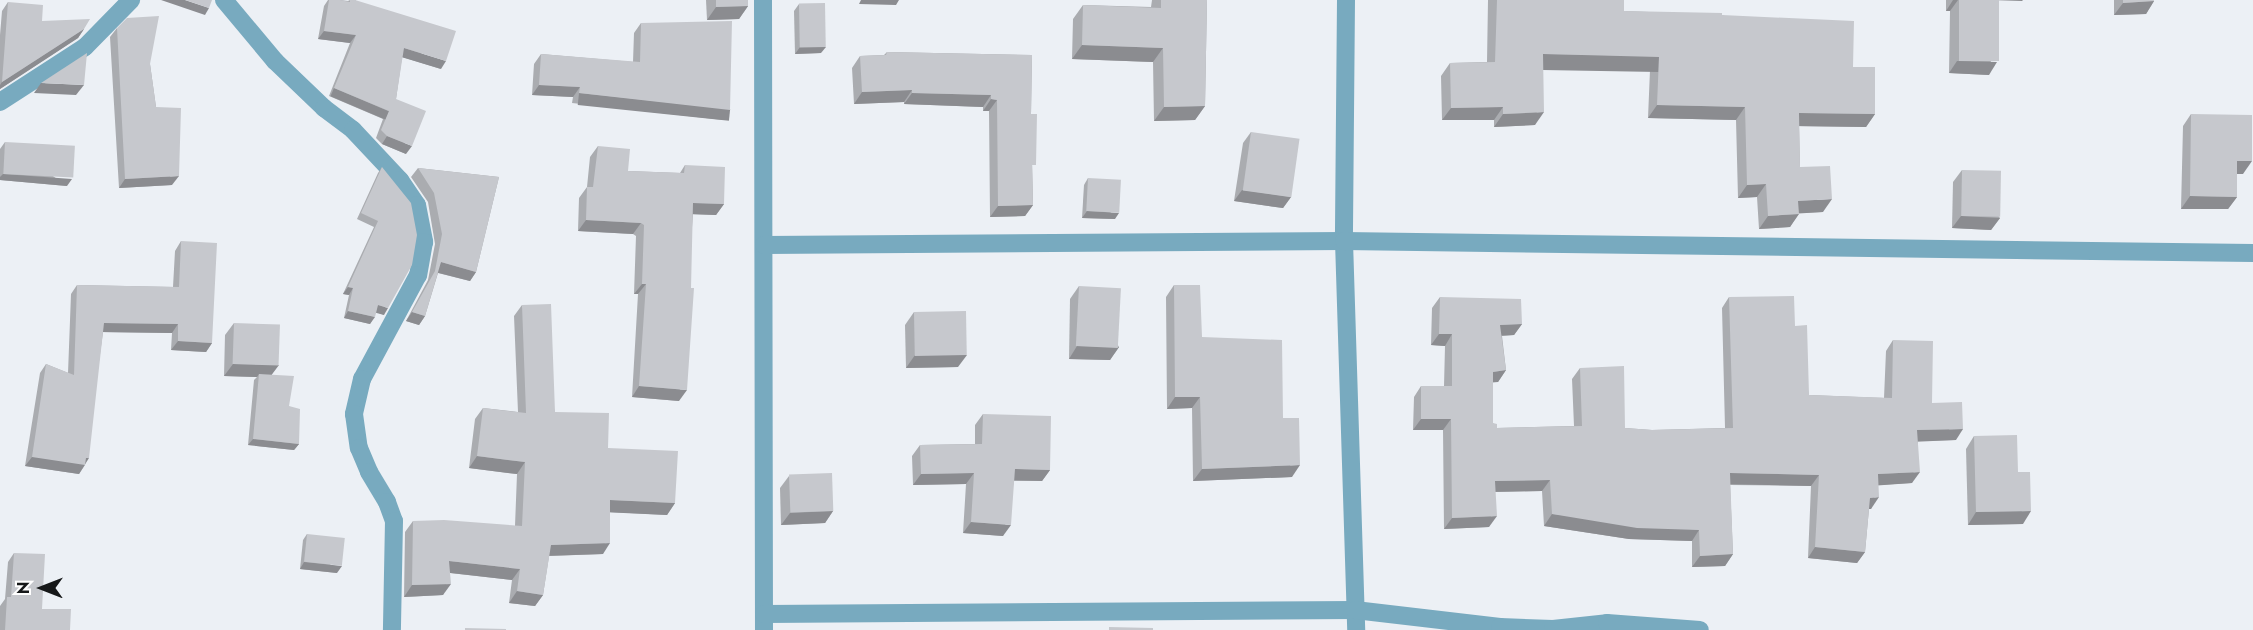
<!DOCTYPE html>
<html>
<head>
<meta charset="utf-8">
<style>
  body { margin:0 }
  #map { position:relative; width:2253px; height:630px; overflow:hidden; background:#ecf0f5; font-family:Jost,sans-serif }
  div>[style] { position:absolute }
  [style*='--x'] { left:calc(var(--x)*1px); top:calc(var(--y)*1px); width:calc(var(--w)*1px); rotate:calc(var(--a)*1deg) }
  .minor>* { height:18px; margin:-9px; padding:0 9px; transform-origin:9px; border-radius:9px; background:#78aabf }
  .wall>* { inset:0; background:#aaacb0 }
  .shaded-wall>* { inset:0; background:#8b8c90; transform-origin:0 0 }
  .building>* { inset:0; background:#c6c8cd; transform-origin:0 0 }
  span { translate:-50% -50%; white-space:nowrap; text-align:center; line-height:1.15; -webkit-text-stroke:6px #fff; paint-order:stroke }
  .north { position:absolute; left:12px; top:558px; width:60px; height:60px; -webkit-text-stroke:4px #fff; paint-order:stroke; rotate:270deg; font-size:16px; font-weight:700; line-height:24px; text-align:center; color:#161819 }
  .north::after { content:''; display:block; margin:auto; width:21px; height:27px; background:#161819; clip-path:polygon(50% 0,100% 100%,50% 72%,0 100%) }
</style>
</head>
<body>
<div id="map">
  <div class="minor">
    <div style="--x:224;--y:0;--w:80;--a:50.1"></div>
    <div style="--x:275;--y:61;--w:68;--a:43.8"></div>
    <div style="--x:324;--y:108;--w:36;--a:37"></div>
    <div style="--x:353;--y:130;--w:69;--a:46.8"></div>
    <div style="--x:400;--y:180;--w:30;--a:56"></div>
    <div style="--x:417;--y:205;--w:38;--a:79"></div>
    <div style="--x:424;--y:242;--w:34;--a:100"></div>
    <div style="--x:418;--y:275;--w:118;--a:118.3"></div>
    <div style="--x:362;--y:379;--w:36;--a:103"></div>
    <div style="--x:354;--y:414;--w:34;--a:82"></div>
    <div style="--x:359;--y:448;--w:26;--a:67"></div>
    <div style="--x:369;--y:472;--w:35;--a:59"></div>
    <div style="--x:387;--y:502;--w:20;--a:70"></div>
    <div style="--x:394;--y:521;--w:109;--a:91.1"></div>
    <div style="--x:763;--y:0;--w:630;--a:89.91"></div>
    <div style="--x:1346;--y:0;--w:241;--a:90.5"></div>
    <div style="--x:1344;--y:241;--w:389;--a:88.2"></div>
    <div style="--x:0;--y:102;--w:101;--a:-32.9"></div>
    <div style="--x:85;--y:47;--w:66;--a:-45.6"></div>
    <div style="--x:764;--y:245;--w:580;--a:-0.4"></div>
    <div style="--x:1344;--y:241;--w:909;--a:0.76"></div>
    <div style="--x:764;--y:614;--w:591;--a:-0.39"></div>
    <div style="--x:1355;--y:610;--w:146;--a:6.7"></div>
    <div style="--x:1500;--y:627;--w:53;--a:2.2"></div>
    <div style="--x:1553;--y:629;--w:54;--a:-6.3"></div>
    <div style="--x:1607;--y:623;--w:93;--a:4.3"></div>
  </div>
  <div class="wall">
    <div style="clip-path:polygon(328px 0,340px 0,348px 1px,350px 0,355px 0,441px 69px,402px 57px,396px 99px,406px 154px,382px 144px,376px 138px,383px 119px,329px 96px,350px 43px,318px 39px,324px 6px)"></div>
    <div style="clip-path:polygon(706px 0,748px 0,748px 6px,739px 19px,707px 20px)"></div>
    <div style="clip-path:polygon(1152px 0,1207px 0,1205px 106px,1195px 120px,1154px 121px,1153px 62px,1072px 59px,1073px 19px,1083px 5px,1151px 7px)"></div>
    <div style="clip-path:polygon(1488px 0,1624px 0,1624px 11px,1722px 15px,1853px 67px,1875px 114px,1866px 127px,1799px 126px,1800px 167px,1823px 212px,1799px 213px,1790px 227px,1759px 229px,1757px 197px,1738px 198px,1736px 120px,1648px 118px,1650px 70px,1543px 67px,1535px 125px,1494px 127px,1494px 120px,1442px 120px,1441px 76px,1450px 63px,1487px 62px)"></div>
    <div style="clip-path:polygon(1946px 0,2023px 0,1999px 0,1989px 75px,1949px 73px,1950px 11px,1946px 11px)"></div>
    <div style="clip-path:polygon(2114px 0,2154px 0,2154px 1px,2146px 14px,2114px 15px)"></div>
    <div style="clip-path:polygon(8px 2px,42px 21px,84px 29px,78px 38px,0 89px,0 35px,2px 11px)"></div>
    <div style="clip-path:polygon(799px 4px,821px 53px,795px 54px,794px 11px)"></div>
    <div style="clip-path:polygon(641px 23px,730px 110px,723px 120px,572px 103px,573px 97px,532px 95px,534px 64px,541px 54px,633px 62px,634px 33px)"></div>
    <div style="clip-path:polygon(117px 28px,150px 64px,156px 107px,172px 185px,119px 188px,110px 37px)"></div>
    <div style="clip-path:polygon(887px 52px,1032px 55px,1031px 114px,1033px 205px,1025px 216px,990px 217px,989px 111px,983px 111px,983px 107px,904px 104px,904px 102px,854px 104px,852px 68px,860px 56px,884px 55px)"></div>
    <div style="clip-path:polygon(2191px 114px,2243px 174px,2237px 174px,2237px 197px,2228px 209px,2181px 209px,2183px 126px)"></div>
    <div style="clip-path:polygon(1251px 132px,1291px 197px,1283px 208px,1234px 201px,1243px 143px)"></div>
    <div style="clip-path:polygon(5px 142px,67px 186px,0 180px,0 149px)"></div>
    <div style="clip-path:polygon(598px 146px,628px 171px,680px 173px,685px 165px,724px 204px,716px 215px,693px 214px,679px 401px,632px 397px,638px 294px,634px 294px,636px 236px,633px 234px,578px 231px,579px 198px,587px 187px,590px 157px)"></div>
    <div style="clip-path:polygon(382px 167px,384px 315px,376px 312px,370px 324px,344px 318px,349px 295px,343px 294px,374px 227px,357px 219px,378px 173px)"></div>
    <div style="clip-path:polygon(418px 168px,499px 177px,476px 272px,470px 281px,438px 273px,425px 316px,419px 325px,406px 321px,428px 280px,435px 244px,428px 202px,411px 177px)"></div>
    <div style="clip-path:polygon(1962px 170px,2000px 218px,1991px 230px,1952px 228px,1953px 182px)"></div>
    <div style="clip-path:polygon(1088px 178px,1115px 219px,1082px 218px,1084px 185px)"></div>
    <div style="clip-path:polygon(181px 241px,212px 343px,206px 352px,171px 350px,172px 333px,103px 332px,85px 465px,79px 474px,25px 466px,40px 373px,46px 364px,68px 373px,71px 294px,77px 285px,173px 287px,175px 251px)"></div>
    <div style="clip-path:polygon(1174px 285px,1202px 337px,1283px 418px,1292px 477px,1193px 481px,1192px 408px,1167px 409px,1166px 297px)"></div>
    <div style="clip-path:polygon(1079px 286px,1119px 347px,1110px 360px,1069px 359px,1070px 299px)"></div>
    <div style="clip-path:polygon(1440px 297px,1522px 324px,1514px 335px,1502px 336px,1506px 370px,1498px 382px,1493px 382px,1493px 423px,1497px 428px,1574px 426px,1572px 379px,1580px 368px,1625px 428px,1652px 430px,1725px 428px,1722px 308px,1729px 297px,1795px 326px,1809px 395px,1884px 398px,1886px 351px,1893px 340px,1932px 403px,1956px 440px,1918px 441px,1912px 483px,1878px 485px,1871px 509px,1869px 509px,1865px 552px,1857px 563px,1808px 558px,1811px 486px,1730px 485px,1733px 554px,1725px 566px,1692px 567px,1692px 541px,1629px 539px,1544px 526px,1542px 491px,1495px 492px,1489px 527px,1444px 529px,1443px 430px,1413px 430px,1414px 397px,1421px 386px,1444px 386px,1445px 346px,1431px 345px,1432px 308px)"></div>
    <div style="clip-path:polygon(522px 305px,555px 412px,608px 448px,675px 503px,667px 515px,610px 512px,603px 554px,549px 556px,543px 595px,535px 606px,509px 603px,512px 580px,450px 573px,443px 595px,404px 597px,405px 532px,413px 521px,515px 526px,517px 474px,469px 468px,475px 419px,483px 408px,518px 412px,514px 316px)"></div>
    <div style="clip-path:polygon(914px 312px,958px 367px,906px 368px,905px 325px)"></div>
    <div style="clip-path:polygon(234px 323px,272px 375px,289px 406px,299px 444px,294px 450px,248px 445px,254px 380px,257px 377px,224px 376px,225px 335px)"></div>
    <div style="clip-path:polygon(983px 414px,1050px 470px,1042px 481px,1014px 481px,1003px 536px,963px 533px,966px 484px,913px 485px,912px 456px,920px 445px,975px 444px,975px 425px)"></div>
    <div style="clip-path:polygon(1974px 436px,2018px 472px,2023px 524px,1968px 525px,1966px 449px)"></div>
    <div style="clip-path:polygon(789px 476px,833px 511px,825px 523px,781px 525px,780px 488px)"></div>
    <div style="clip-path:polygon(307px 534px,337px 573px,300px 569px,303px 540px)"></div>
    <div style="clip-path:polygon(14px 553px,42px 609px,70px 630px,0 630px,0 606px,5px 599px,8px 562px)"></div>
  </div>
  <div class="shaded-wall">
    <div style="clip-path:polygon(161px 0,185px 0,209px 8px,205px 15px)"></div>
    <div style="clip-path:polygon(861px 0,899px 0,896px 5px,859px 4px)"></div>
    <div style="clip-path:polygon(1953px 0,1958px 0,1950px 11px,1946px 11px)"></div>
    <div style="clip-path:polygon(1991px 0,2023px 0,2022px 1px)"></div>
    <div style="clip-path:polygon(2154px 1px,2146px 14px,2114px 15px,2123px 3px)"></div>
    <div style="clip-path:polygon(748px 6px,739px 19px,707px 20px,716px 7px)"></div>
    <div style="clip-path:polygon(84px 29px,78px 38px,0 89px,0 85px,2px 82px)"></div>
    <div style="clip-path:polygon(324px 31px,356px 35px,350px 43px,318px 39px)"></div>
    <div style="clip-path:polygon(1082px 45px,1163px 48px,1153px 62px,1072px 59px)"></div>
    <div style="clip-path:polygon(800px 47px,826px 47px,821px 53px,795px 54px)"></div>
    <div style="clip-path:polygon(404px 48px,446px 61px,441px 69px,398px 56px)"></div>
    <div style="left:1543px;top:54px;width:116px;height:16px;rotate:1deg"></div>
    <div style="clip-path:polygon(1957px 61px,1997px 62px,1989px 75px,1949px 73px)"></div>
    <div style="clip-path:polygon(41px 83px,84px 85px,76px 95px,34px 93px)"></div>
    <div style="clip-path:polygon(539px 85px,580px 87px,573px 97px,532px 95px)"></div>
    <div style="left:334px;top:88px;width:60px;height:9px;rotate:23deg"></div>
    <div style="clip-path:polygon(912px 90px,904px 102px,854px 104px,862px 92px)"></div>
    <div style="left:579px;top:93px;width:152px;height:12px;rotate:6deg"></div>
    <div style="clip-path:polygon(912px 93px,991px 95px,983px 107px,904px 104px)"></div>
    <div style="clip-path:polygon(991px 99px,997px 100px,989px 111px,983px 111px)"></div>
    <div style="clip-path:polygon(1657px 105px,1745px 107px,1736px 120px,1648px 118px)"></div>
    <div style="clip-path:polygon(1205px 106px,1195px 120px,1154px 121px,1164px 107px)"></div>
    <div style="clip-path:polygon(1503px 107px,1494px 120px,1442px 120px,1451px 108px)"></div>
    <div style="clip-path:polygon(1544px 112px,1535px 125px,1494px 127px,1503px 114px)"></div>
    <div style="clip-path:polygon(1799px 113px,1875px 114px,1866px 127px,1790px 126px)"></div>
    <div style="clip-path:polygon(387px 136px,412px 146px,406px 154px,382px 144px)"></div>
    <div style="clip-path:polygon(2237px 161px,2252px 161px,2243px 174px,2229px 174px)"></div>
    <div style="clip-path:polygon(3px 174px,72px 179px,67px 186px,0 180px,0 177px)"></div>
    <div style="clip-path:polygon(179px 176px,172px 185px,119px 188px,125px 179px)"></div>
    <div style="clip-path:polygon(1766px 184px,1757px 197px,1738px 198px,1747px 185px)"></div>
    <div style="clip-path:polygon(1242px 190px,1291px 197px,1283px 208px,1234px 201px)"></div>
    <div style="clip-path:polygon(2190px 196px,2237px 197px,2228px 209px,2181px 209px)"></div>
    <div style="clip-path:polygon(1832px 199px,1823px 212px,1790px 214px,1798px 201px)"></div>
    <div style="clip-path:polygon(693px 203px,724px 204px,716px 215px,686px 214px)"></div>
    <div style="clip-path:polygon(1033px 205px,1025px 216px,990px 217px,998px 206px)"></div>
    <div style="clip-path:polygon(1087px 211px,1119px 213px,1115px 219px,1082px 218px)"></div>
    <div style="clip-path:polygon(1799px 214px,1790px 227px,1759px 229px,1768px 216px)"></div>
    <div style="clip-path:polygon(1961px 216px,2000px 218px,1991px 230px,1952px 228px)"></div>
    <div style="clip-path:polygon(586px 220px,641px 223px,633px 234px,578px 231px)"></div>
    <div style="clip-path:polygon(441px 262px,476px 272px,470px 281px,435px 272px)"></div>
    <div style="clip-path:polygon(642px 284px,646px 284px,638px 294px,634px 294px)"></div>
    <div style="clip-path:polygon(348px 287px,353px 288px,349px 295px,343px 294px)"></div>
    <div style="clip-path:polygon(378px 305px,388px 308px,384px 315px,373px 312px)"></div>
    <div style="clip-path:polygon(348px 311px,375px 317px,370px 324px,344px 318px)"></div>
    <div style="clip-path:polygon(412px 312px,425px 316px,419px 325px,406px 321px)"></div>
    <div style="clip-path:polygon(104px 323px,178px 324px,172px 333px,98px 332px)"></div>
    <div style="clip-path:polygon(1522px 324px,1514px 335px,1492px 336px,1500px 325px)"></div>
    <div style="clip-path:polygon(1439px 334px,1452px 334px,1445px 346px,1431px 345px)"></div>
    <div style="clip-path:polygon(178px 341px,212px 343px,206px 352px,171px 350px)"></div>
    <div style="clip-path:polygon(1077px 346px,1119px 347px,1110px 360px,1069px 359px)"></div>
    <div style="clip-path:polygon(915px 355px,967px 355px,958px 367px,906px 368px)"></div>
    <div style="clip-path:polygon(233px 364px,279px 365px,270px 377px,259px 374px,257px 377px,224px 376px)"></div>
    <div style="clip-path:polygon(1506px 370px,1498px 382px,1486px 383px,1493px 372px)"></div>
    <div style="clip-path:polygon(639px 386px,687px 390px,679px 401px,632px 397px)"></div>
    <div style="clip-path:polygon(1175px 397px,1200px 397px,1192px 408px,1167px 409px)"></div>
    <div style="clip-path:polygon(1421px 419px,1451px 419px,1443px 430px,1413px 430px)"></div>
    <div style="clip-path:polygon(1963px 429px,1956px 440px,1910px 442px,1917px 430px)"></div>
    <div style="clip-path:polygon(253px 439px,299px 444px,294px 450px,248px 445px)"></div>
    <div style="clip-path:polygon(477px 456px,525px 462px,517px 474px,469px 468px)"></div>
    <div style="clip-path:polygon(32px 457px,86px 458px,89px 458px,79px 474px,25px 466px)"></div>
    <div style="clip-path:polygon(1300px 465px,1292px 477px,1193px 481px,1202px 469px)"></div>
    <div style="clip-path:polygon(1015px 469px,1050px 470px,1042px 481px,1007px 480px)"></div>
    <div style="clip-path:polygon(1920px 472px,1912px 483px,1870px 486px,1878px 474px)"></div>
    <div style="clip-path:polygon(974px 473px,966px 484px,913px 485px,921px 474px)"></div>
    <div style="clip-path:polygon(1730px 473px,1819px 475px,1811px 486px,1722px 484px)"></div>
    <div style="clip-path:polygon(1550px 480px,1542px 491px,1487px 492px,1495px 481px)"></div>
    <div style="clip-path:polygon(1879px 497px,1871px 509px,1862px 509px,1870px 498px)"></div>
    <div style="clip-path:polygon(610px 500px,675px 503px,667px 515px,602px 512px)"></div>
    <div style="clip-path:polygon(833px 511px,825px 523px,781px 525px,790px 513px)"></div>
    <div style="clip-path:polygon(2031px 511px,2023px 524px,1968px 525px,1976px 512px)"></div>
    <div style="clip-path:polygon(1552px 514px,1699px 530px,1692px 541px,1629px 539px,1544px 526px)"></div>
    <div style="clip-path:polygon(1497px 516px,1489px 527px,1444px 529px,1452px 518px)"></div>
    <div style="clip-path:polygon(971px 522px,1011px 525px,1003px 536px,963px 533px)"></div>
    <div style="clip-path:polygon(610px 543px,603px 554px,543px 556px,551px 545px)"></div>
    <div style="clip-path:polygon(1815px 547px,1865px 552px,1857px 563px,1808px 558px)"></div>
    <div style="clip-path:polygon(1733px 554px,1725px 566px,1692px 567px,1700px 556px)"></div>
    <div style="clip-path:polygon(449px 561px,520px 569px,512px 580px,442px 572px)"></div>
    <div style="clip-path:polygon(304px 562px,342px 566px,337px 573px,300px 569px)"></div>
    <div style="clip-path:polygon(451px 584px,443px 595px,404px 597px,412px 585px)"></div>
    <div style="clip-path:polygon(517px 591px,543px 595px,535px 606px,509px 603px)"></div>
  </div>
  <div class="building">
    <div style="clip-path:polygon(185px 0,212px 0,209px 8px)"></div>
    <div style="clip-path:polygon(329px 0,340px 0,350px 2px,350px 0,355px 0,456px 31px,446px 61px,404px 48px,396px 99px,426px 111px,412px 146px,387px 136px,381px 130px,389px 111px,334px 88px,356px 35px,324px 31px)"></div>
    <div style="clip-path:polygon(716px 0,748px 0,748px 6px,716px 7px)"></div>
    <div style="clip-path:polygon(1161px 0,1207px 0,1205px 106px,1164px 107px,1163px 48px,1082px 45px,1083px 5px,1161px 8px)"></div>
    <div style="clip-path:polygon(1497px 0,1624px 0,1624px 11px,1722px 13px,1722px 15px,1854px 21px,1853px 67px,1875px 67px,1875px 114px,1799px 113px,1800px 167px,1830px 166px,1832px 199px,1798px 201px,1799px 214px,1768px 216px,1766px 184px,1747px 185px,1745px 107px,1657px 105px,1659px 57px,1543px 54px,1544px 112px,1503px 114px,1503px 107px,1451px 108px,1450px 63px,1495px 62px)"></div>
    <div style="left:1959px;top:0;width:40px;height:61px"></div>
    <div style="clip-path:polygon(2123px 0,2154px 0,2154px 1px,2123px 3px)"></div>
    <div style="clip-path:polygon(8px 2px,43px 5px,42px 21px,90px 19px,84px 29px,2px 82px)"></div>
    <div style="left:825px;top:3px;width:44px;height:26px;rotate:89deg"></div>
    <div style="clip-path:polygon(159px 16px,150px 64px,156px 107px,181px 108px,179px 176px,125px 179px,117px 28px,127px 18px)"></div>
    <div style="clip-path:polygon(732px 21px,730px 110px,579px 93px,580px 87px,539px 85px,541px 54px,640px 62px,641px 23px)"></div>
    <div style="clip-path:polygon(887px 52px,1032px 55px,1031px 114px,1037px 114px,1036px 165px,1032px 165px,1033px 205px,998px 206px,997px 100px,991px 99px,991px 95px,912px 93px,912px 90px,862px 92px,860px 56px,886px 55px)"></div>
    <div style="clip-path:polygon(87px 53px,84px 85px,41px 83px)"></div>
    <div style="clip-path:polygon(2191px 114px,2252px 115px,2252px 161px,2237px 161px,2237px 197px,2190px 196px)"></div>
    <div style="left:1251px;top:132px;width:49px;height:59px;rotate:8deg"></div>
    <div style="left:5px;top:142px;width:70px;height:32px;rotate:3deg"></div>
    <div style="clip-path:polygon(598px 146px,630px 149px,628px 171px,684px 173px,685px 165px,725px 167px,724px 204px,693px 203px,691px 288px,694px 288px,687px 390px,639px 386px,646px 284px,642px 284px,644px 225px,641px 223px,586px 220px,587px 187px,593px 187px)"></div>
    <div style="clip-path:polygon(382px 167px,411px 203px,417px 235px,412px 265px,388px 308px,378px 305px,375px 317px,348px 311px,353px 288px,348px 287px,378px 221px,361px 213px)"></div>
    <div style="clip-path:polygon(418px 168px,499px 177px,476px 272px,441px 262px,425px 316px,412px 312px,435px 271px,442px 234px,434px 193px)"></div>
    <div style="left:1962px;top:170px;width:39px;height:46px;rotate:1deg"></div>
    <div style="left:1088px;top:178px;width:33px;height:33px;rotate:3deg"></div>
    <div style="clip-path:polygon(181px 241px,217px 243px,212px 343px,178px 341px,178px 324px,104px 323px,89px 458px,86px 458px,85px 465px,32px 457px,46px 364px,74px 375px,77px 285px,179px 287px)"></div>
    <div style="clip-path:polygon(1174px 285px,1200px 285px,1202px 337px,1282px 340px,1283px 418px,1299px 418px,1300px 465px,1202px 469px,1200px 397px,1175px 397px)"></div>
    <div style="left:1079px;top:286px;width:42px;height:60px;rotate:3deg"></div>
    <div style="clip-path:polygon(1794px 296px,1795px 326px,1807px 325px,1809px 395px,1892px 398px,1893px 340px,1933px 341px,1932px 403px,1962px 402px,1963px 429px,1917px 430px,1920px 472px,1878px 474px,1879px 497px,1870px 498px,1865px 552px,1815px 547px,1819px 475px,1730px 473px,1733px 554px,1700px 556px,1699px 530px,1637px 528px,1552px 514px,1550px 480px,1495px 481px,1497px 516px,1452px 518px,1451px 419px,1421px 419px,1421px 386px,1452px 386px,1452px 334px,1439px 334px,1440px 297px,1521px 299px,1522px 324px,1500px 325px,1506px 370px,1493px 372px,1493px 423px,1497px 424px,1497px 428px,1582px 426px,1580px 368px,1624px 366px,1625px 428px,1652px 430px,1733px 428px,1729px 297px)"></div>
    <div style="clip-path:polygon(551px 304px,555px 412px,609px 413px,608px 448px,678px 451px,675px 503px,610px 500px,610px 543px,551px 545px,543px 595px,517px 591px,520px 569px,449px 561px,451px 584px,412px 585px,413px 521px,444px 520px,522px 526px,525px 462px,477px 456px,483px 408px,526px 413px,522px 305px)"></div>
    <div style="left:966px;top:311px;width:44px;height:52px;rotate:89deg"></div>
    <div style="left:234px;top:323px;width:46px;height:41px;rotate:2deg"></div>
    <div style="clip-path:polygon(259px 374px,294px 376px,289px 406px,300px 409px,299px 444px,253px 439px)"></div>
    <div style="clip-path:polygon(983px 414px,1051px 416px,1050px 470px,1015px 469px,1011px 525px,971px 522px,974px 473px,921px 474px,920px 445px,982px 444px)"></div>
    <div style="clip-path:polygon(2017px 435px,2018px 472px,2030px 472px,2031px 511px,1976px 512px,1974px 436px)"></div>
    <div style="left:832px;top:473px;width:38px;height:43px;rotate:88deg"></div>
    <div style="left:307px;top:534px;width:38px;height:28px;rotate:6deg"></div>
    <div style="clip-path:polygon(14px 553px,45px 554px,42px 609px,71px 609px,70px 630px,5px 630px,7px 597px,11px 597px)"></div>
    <div style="clip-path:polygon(1109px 627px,1153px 628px,1153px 630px,1109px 630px)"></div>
    <div style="clip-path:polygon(465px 628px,506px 629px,506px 630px,465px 630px)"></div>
  </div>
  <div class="north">N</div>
</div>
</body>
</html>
